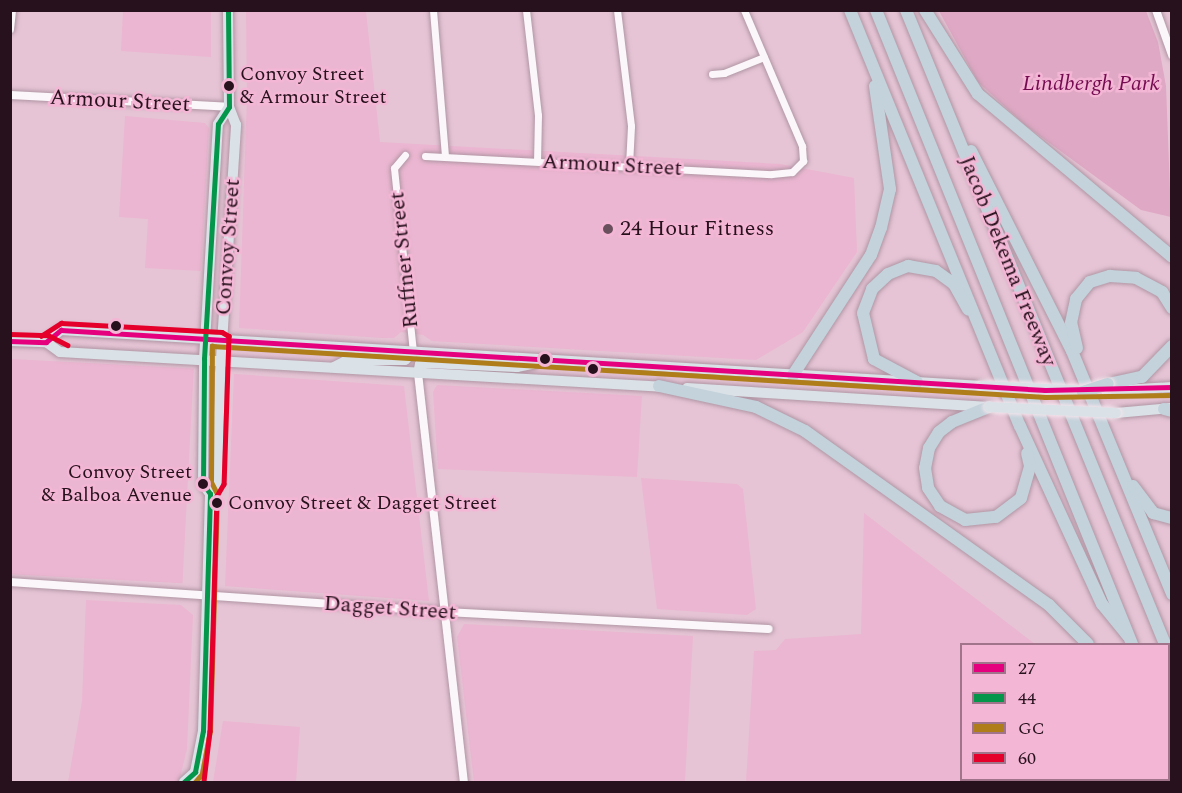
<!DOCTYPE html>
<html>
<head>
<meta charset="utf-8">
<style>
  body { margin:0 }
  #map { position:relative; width:1182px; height:793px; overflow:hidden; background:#e6c4d5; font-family:Spectral,serif }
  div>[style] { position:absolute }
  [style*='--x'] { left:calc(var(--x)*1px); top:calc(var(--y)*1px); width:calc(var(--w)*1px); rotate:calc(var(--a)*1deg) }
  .built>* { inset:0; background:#ebb6d1; transform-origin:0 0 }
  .green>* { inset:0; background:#dfa8c4 }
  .roads { filter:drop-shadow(0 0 2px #b096a4) drop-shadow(0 0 2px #b096a4) }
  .minor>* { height:7px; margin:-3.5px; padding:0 3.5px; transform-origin:3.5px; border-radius:3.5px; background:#fbf6f9 }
  .tertiary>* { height:8px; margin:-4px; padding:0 4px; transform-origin:4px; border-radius:4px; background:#fbf6f9 }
  .primary>* { height:10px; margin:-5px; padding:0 5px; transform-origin:5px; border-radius:5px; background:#dae1e7 }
  .motorway>* { height:12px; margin:-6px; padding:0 6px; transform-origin:6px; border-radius:6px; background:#c3d2db }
  .bridges { filter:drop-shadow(0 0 2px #f4e4ec) drop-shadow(0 0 2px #f4e4ec) }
  .primary-bridge>* { height:10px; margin:-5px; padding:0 5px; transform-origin:5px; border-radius:5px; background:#dae1e7 }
  .motorway-bridge>* { height:12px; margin:-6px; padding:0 6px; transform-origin:6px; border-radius:6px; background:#c3d2db }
  .bus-1>* { height:4.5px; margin:-2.25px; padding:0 2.25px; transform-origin:2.25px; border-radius:2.25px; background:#e5007d }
  .bus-2>* { height:4.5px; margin:-2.25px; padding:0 2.25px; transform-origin:2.25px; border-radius:2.25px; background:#04974c }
  .bus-3>* { height:4.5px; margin:-2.25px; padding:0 2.25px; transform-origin:2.25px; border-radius:2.25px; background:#af7e1a }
  .bus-4>* { height:4.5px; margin:-2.25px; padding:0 2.25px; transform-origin:2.25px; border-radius:2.25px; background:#e4002b }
  .dots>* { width:16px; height:16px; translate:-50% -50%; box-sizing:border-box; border:3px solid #f4b6d5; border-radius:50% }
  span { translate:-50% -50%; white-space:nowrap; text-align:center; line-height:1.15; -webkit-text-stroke:5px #f4b6d5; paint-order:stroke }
  .bus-label { font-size:20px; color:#27111d }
  .left { translate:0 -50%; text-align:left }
  .right { translate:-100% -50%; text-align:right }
  .park-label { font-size:22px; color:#740b50; font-style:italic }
  .street-label { font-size:22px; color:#27111d }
  .poi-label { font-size:22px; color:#27111d }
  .frame { position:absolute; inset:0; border:12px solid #27111d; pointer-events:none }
  .legend { position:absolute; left:960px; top:643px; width:210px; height:138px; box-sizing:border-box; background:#f4b6d5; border:2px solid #a2748b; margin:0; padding:8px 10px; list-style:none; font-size:18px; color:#27111d }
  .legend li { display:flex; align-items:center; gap:12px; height:30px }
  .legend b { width:30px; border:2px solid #a2748b }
</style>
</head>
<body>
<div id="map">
  <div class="built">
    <div style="clip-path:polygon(123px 11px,211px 11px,211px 57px,121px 51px)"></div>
    <div style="clip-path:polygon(246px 11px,366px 11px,380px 142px,780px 164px,854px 178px,857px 252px,803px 332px,756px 360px,432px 341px,423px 335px,401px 332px,394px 338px,382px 338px,239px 328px,247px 98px)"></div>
    <div style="clip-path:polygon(125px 116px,205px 123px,209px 128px,201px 271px,145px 268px,148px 219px,119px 217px)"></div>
    <div style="left:11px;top:359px;width:183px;height:215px;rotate:3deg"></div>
    <div style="clip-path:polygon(234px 374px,404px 386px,429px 601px,225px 586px)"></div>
    <div style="clip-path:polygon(437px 385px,642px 396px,637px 477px,438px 469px,433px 392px)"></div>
    <div style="clip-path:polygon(641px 478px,737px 484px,743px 489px,756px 609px,747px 615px,657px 609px)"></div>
    <div style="clip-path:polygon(864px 513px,1035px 644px,962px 644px,962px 780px,1149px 782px,746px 782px,754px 651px,776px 650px,785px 639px,861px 634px)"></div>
    <div style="clip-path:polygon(86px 600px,181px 605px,193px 615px,187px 749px,179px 782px,68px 782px,82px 701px)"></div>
    <div style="clip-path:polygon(464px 624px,693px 636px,685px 782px,474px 782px,457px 637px)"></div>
    <div style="clip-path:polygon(223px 721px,300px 727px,296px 782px,213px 782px)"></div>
  </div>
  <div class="green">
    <div style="clip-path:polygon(939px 11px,1146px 11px,1158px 42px,1166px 86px,1171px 217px,1141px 210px,1025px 125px,978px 82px)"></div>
  </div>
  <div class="roads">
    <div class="minor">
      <div style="--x:433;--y:10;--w:147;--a:85.3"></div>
      <div style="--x:526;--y:10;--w:106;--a:83.5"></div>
      <div style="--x:538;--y:115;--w:46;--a:91.2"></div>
      <div style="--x:617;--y:10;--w:117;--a:83.1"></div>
      <div style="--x:631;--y:126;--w:40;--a:92.9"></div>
      <div style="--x:10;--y:29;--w:19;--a:-84"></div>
      <div style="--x:712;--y:74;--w:12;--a:-5"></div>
      <div style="--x:724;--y:73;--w:43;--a:-21.8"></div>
      <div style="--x:405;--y:155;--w:17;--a:130"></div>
      <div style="--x:394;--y:168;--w:185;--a:84.1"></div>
      <div style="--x:425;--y:156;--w:347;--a:3"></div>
      <div style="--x:772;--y:174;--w:20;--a:-6"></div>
      <div style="--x:792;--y:172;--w:16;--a:-45"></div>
      <div style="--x:803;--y:161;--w:15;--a:-94"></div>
      <div style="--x:802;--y:146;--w:148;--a:-113.1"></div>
    </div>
    <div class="tertiary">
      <div style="--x:1156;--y:10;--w:48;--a:70.4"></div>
      <div style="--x:10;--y:95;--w:219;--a:3.1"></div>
      <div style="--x:418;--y:373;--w:412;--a:83.6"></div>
      <div style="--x:10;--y:582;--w:436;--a:3.9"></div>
      <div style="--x:445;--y:612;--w:324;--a:3"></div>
    </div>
    <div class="primary">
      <div style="--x:10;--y:341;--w:36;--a:2"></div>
      <div style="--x:46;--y:342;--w:17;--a:36"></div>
      <div style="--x:60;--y:352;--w:607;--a:3.31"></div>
      <div style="--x:46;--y:342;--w:19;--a:-39"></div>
      <div style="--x:61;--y:330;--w:923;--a:3.48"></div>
      <div style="--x:334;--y:367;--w:16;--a:-27"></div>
      <div style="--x:348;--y:360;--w:57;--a:0"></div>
      <div style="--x:405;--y:360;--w:11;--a:-45"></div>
      <div style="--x:418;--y:373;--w:9;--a:-77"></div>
      <div style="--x:420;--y:364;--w:8;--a:-7"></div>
      <div style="--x:428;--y:363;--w:89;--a:2.6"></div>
      <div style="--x:517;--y:367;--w:16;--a:-11"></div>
      <div style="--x:687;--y:388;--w:303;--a:3.6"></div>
      <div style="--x:1106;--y:391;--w:66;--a:-3.5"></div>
      <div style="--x:1116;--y:413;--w:55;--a:-5.2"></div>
      <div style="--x:210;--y:494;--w:12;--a:-125"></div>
      <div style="--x:203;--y:484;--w:125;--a:-89.5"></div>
      <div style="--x:204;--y:359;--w:235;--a:-86.6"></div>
      <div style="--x:218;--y:124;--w:20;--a:-57"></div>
      <div style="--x:184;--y:782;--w:15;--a:-42"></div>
      <div style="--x:197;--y:782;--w:10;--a:-101"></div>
      <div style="--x:195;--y:772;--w:42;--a:-79"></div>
      <div style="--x:203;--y:731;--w:237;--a:-88.3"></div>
      <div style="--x:210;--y:494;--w:12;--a:-55"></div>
      <div style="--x:217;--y:484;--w:110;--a:-88.4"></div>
      <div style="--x:220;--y:374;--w:250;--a:-86.3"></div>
      <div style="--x:236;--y:125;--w:19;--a:-111"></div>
      <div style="--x:229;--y:107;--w:97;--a:-90.6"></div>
    </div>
    <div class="motorway">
      <div style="--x:850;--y:10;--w:449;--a:67.8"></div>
      <div style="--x:1020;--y:426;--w:196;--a:65.3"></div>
      <div style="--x:1102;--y:604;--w:41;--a:50.9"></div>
      <div style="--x:876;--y:10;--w:684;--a:68.01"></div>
      <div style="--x:906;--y:10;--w:685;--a:67.78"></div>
      <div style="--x:925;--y:10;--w:99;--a:57.8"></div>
      <div style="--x:978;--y:94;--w:253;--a:40"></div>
      <div style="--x:971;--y:151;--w:224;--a:63.2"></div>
      <div style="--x:1072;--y:351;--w:263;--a:67.6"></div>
      <div style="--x:1077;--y:348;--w:26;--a:-103"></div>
      <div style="--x:1071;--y:323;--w:25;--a:-78"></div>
      <div style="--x:1076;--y:299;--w:22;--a:-51"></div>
      <div style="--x:1090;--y:282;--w:21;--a:-17"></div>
      <div style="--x:1110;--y:276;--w:26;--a:4"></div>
      <div style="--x:1136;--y:278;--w:30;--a:28"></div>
      <div style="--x:1162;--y:292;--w:19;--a:58"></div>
      <div style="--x:793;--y:375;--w:143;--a:-57"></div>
      <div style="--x:871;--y:255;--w:29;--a:-70"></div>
      <div style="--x:881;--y:228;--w:40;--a:-77"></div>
      <div style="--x:890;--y:189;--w:104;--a:-98.3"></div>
      <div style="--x:917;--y:382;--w:49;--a:-151.9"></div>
      <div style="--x:874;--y:359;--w:47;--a:-103.4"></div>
      <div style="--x:863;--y:313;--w:26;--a:-69"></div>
      <div style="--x:872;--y:289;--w:22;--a:-43"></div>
      <div style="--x:888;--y:274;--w:22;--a:-22"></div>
      <div style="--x:908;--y:266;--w:28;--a:10"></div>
      <div style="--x:936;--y:271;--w:22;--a:36"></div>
      <div style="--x:954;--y:284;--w:29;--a:61"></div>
      <div style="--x:1108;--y:384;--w:35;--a:-12"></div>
      <div style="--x:1142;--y:377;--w:43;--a:-45.9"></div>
      <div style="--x:659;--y:386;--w:99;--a:12.2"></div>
      <div style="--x:756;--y:407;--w:55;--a:26.1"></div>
      <div style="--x:805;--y:431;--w:300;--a:35.5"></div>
      <div style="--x:1049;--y:605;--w:55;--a:45"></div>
      <div style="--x:989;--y:407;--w:40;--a:158"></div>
      <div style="--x:952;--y:422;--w:16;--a:142"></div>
      <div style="--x:939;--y:432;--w:19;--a:122"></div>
      <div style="--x:929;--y:448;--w:20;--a:101"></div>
      <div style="--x:925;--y:468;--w:20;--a:81"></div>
      <div style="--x:928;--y:488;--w:22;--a:56"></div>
      <div style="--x:940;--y:506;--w:29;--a:29"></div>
      <div style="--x:965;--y:520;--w:31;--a:-6"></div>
      <div style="--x:996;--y:517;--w:31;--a:-37"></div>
      <div style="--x:1021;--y:498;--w:33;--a:-74"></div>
      <div style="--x:1030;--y:466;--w:13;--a:-103"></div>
      <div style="--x:1164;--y:409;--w:8;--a:14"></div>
      <div style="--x:1133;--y:486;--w:34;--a:53"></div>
      <div style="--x:1153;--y:513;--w:20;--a:15"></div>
      <div style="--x:1168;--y:653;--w:9;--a:63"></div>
      <div style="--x:1168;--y:735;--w:8;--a:60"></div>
      <div style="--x:1168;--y:775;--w:8;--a:60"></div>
    </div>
  </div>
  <div class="bridges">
    <div class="primary-bridge">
      <div style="--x:982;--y:386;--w:109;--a:2.6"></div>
      <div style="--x:989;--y:407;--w:127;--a:2.7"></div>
    </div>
    <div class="motorway-bridge">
      <div style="--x:1083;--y:392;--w:26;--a:-18"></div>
    </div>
  </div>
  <div class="bus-1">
    <div style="--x:10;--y:341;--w:36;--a:2"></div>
    <div style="--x:46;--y:342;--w:19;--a:-39"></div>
    <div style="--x:61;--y:330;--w:986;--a:3.49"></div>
    <div style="--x:1045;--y:390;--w:127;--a:-1.4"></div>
  </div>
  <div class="bus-2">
    <div style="--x:184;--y:782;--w:15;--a:-42"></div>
    <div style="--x:195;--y:772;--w:42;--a:-79"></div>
    <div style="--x:203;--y:731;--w:237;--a:-88.3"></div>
    <div style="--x:210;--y:494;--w:12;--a:-125"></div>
    <div style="--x:203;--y:484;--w:125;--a:-89.5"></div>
    <div style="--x:204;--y:359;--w:235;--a:-86.6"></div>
    <div style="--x:218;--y:124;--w:20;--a:-57"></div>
    <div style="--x:229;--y:107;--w:97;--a:-90.6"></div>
  </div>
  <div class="bus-3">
    <div style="--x:195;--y:782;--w:11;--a:-49"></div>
    <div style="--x:202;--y:774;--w:44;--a:-79.5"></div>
    <div style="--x:210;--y:731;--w:237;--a:-88.3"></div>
    <div style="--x:217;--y:494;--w:13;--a:-117"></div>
    <div style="--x:211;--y:482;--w:136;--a:-89.6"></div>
    <div style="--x:212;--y:346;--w:835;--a:3.5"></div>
    <div style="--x:1045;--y:397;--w:127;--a:-0.9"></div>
  </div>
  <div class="bus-4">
    <div style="--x:10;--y:334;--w:38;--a:2"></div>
    <div style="--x:48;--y:335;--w:22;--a:27"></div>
    <div style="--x:41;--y:336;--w:24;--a:-33"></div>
    <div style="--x:61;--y:323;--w:161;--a:3.2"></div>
    <div style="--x:222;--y:332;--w:8;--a:30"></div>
    <div style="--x:229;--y:336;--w:148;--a:91.9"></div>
    <div style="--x:224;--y:484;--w:14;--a:120"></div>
    <div style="--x:217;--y:496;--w:235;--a:91.7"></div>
    <div style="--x:210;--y:731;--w:50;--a:96.8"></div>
  </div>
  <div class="dots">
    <div style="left:229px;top:86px;background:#27111d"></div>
    <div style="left:608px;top:229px;background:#6a505d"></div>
    <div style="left:116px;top:326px;background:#27111d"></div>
    <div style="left:545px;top:359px;background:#27111d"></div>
    <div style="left:593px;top:369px;background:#27111d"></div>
    <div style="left:203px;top:484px;background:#27111d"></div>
    <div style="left:217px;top:503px;background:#27111d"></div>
  </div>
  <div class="bus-label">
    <span class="left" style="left:240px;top:86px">Convoy Street<br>&amp; Armour Street</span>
    <span class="right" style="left:192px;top:484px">Convoy Street<br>&amp; Balboa Avenue</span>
    <span class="left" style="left:228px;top:503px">Convoy Street &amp; Dagget Street</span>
  </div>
  <div class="park-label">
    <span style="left:1091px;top:84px">Lindbergh Park</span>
  </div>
  <div class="street-label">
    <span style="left:120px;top:101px;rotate:3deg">Armour Street</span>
    <span style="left:612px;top:165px;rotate:3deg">Armour Street</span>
    <span style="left:228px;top:247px;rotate:-86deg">Convoy Street</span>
    <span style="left:404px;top:260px;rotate:-96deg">Ruffner Street</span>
    <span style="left:1008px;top:261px;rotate:68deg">Jacob Dekema Freeway</span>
    <span style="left:390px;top:608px;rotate:4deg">Dagget Street</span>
  </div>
  <div class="poi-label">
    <span class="left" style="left:620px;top:229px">24 Hour Fitness</span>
  </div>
  <div class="frame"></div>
  <ul class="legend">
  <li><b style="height:8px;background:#e5007d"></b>27</li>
  <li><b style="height:8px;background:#04974c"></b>44</li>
  <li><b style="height:8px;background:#af7e1a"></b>GC</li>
  <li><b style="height:8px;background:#e4002b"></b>60</li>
  </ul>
</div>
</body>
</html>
